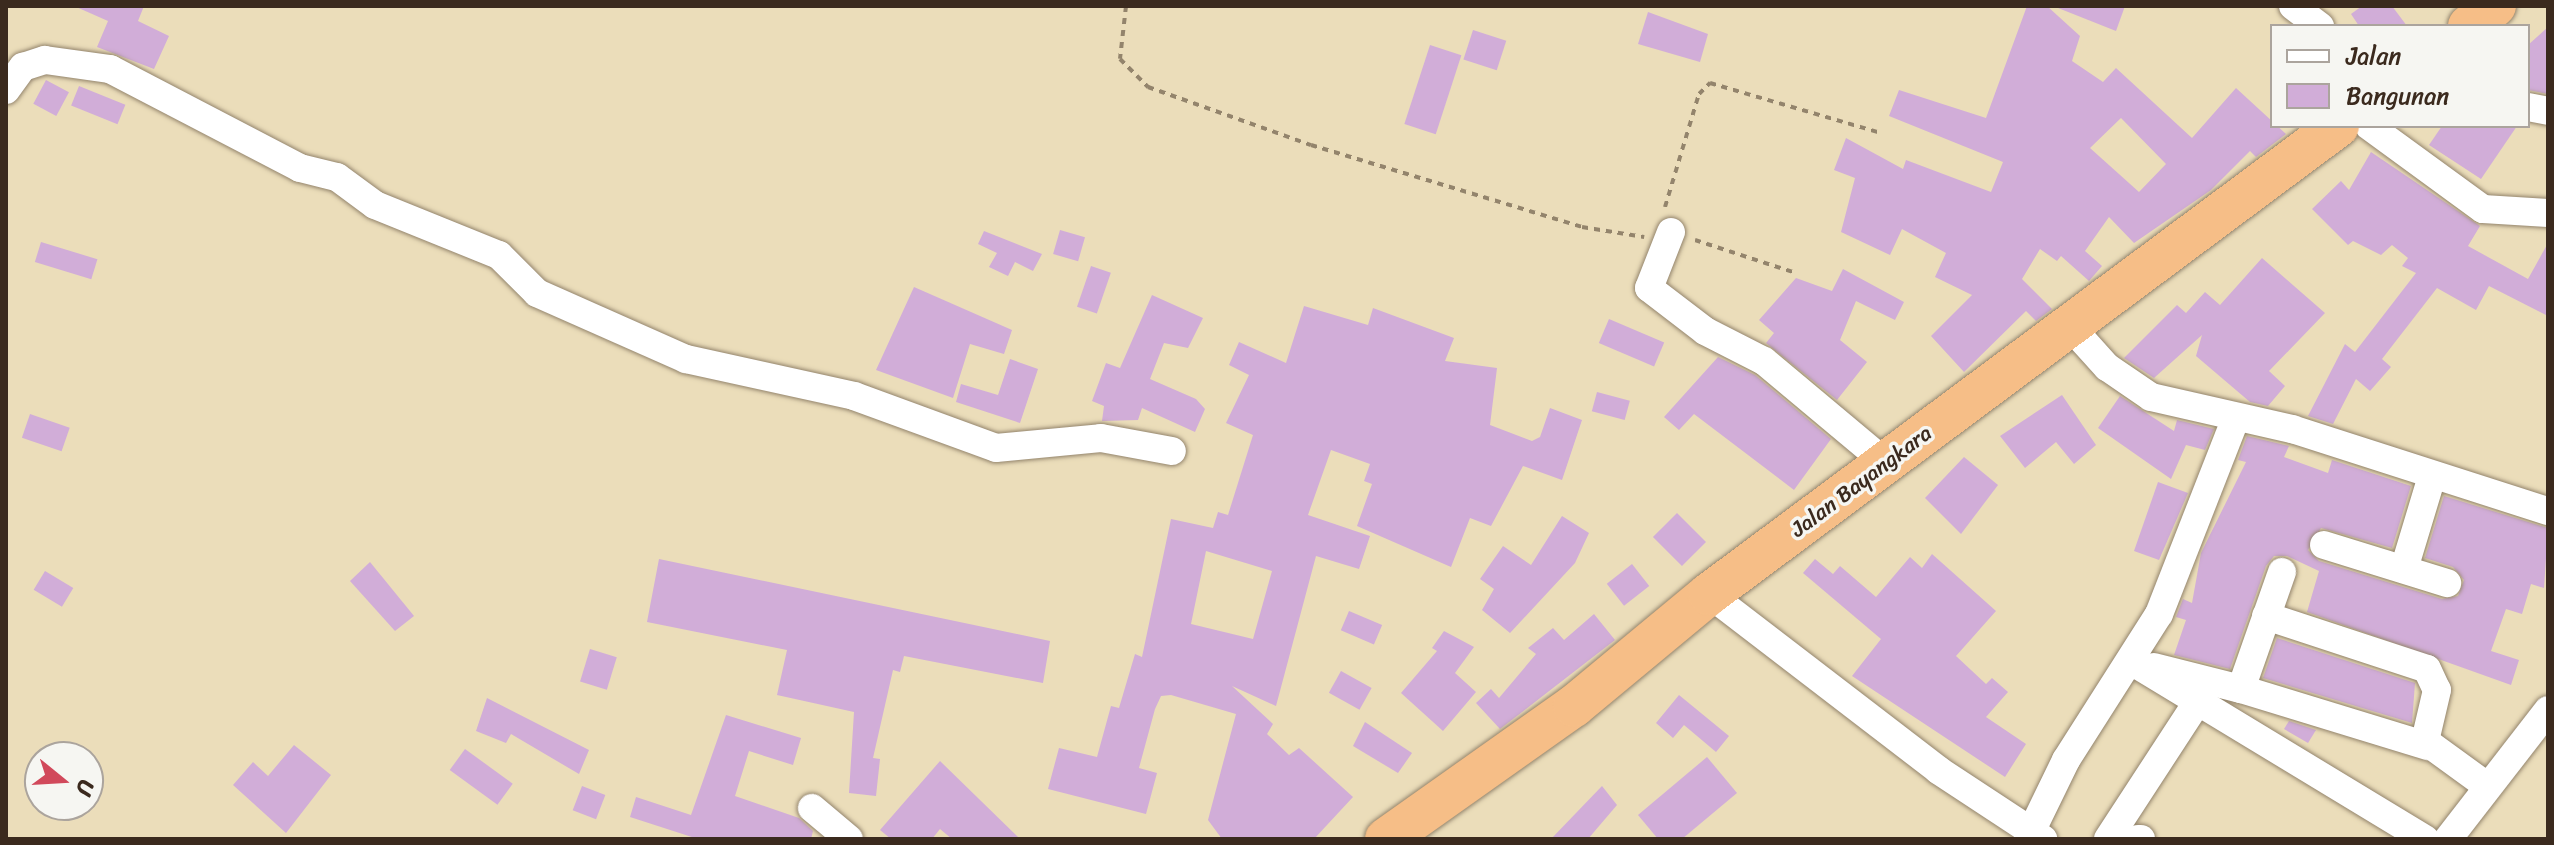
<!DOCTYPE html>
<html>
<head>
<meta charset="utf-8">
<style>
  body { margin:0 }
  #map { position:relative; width:2554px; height:845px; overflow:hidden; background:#ebddba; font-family:Sriracha,sans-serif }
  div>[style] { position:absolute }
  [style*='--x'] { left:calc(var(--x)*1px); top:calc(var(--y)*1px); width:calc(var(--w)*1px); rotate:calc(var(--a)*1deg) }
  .building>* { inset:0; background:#d1add8; transform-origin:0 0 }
  .path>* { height:4px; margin-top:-2px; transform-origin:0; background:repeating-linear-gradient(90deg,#93846c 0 6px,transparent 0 12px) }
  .roads { filter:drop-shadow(0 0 2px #93846c) drop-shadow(0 0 2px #93846c) }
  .minor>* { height:28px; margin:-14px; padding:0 14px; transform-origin:14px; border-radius:14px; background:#fff }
  .highway>* { height:42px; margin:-21px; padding:0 21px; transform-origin:21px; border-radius:21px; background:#f6be87 }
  span { translate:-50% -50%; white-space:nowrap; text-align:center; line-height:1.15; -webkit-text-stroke:7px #f6f6f2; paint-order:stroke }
  .street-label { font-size:22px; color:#3b2a1e }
  .frame { position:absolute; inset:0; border:8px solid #3b2a1e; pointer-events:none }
  .legend { position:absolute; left:2270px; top:24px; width:260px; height:104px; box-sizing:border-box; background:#f6f6f2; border:2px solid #aba49d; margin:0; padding:10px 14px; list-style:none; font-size:24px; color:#3b2a1e }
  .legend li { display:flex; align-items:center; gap:16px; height:40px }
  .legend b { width:40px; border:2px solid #aba49d }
  .north { position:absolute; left:24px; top:741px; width:80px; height:80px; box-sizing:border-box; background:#f6f6f2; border:2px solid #aba49d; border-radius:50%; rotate:108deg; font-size:22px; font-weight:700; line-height:32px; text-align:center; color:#3b2a1e }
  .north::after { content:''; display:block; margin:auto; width:28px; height:36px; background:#d1495b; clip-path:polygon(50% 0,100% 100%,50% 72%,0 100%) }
</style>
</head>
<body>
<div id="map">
  <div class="building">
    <div style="clip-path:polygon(74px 6px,144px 6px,138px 21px,169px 36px,154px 69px,97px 47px,108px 21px)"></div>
    <div style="clip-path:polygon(evenodd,2027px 6px,2047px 6px,2080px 36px,2072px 61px,2103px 82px,2116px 68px,2192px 138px,2236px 88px,2286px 134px,2256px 157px,2250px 151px,2211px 190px,2134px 243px,2109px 217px,2085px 251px,2102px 266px,2089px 281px,2061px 256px,2057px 261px,2040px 249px,2022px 279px,2052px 309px,2036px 321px,2026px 311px,1964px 372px,1931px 336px,1972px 295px,1935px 277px,1946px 253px,1902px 229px,1890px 255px,1841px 232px,1855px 178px,1834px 170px,1846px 138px,1903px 169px,1906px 160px,1991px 192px,2003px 162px,1889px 116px,1899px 90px,1986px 118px,2027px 6px,2121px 118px,2166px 164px,2139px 192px,2090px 148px,2121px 118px)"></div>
    <div style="clip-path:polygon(2053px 6px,2125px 6px,2116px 31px)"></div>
    <div style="clip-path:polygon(2362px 6px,2392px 6px,2407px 26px,2359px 26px,2351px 14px)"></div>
    <div style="clip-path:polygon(1648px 12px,1708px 34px,1700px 62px,1638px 44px)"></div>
    <div style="clip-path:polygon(2548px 27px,2548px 94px,2528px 90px,2528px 45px)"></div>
    <div style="left:1473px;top:30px;width:35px;height:31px;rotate:18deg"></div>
    <div style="left:1430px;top:45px;width:33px;height:83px;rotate:18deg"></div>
    <div style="left:46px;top:80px;width:26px;height:27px;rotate:28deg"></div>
    <div style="left:79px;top:86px;width:50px;height:21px;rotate:22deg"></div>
    <div style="clip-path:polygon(2442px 126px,2517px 126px,2481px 179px,2429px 145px)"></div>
    <div style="clip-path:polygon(2371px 152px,2480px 226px,2468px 246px,2528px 279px,2548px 243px,2548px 316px,2489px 286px,2476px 310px,2437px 288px,2382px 359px,2391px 367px,2370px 391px,2356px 379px,2333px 424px,2308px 416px,2345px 344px,2355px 352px,2416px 273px,2402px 266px,2408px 258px,2392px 245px,2381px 255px,2353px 241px,2348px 245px,2312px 209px,2341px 181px,2349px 190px)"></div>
    <div style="left:1060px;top:230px;width:26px;height:25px;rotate:16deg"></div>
    <div style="clip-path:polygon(984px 231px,1042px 254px,1033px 271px,1015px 262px,1008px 276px,989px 267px,997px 253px,978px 244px)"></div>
    <div style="left:41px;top:242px;width:59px;height:21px;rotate:17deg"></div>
    <div style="clip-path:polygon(2262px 258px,2325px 313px,2269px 371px,2285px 386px,2268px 406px,2250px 402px,2196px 356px,2202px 335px,2154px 378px,2124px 358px,2177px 305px,2186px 313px,2205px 292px,2220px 305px)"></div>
    <div style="left:1091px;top:266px;width:21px;height:43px;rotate:19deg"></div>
    <div style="clip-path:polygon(1843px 269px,1904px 302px,1895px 320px,1856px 301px,1840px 340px,1867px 362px,1837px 400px,1766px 343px,1774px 333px,1759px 320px,1796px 278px,1832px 291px)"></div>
    <div style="clip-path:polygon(914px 287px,1012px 330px,1004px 354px,970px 344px,953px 398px,876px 370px)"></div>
    <div style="clip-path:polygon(1152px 295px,1203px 318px,1188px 348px,1164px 343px,1150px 379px,1196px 399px,1205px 409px,1195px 432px,1142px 408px,1138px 420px,1102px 421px,1104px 406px,1092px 401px,1106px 363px,1120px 368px)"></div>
    <div style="clip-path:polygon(evenodd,1304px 306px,1368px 325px,1373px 308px,1454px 338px,1445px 361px,1497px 368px,1490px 425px,1532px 441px,1540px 437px,1550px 408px,1582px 420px,1562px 480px,1523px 466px,1491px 526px,1470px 518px,1451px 567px,1357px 526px,1372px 484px,1364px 481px,1370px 464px,1331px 450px,1308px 515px,1370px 536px,1359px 569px,1316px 556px,1276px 706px,1232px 686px,1273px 724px,1267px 734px,1289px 755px,1299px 748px,1353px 797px,1314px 839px,1222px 839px,1208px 820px,1236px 714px,1171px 695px,1161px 696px,1155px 709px,1139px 768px,1157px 773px,1146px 814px,1048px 789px,1059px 748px,1097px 757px,1111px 706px,1119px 708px,1135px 654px,1142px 657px,1171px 519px,1213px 528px,1218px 512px,1228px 515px,1253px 435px,1226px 423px,1249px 375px,1229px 365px,1239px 342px,1286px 363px,1304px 306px,1206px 551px,1272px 571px,1253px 639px,1191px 624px,1206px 551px)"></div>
    <div style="left:1609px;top:319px;width:60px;height:26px;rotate:23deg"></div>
    <div style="clip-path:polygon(1718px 357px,1755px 375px,1831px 439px,1794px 490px,1694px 414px,1679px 430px,1664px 417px)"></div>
    <div style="clip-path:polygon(1010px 359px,1038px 369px,1020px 423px,956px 402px,961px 384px,998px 395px)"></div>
    <div style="left:1597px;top:392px;width:34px;height:20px;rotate:15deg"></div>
    <div style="clip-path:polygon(2062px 395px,2096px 445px,2074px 464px,2056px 442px,2025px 468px,2000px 436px)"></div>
    <div style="clip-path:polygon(2120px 396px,2174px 431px,2177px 420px,2214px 429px,2205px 450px,2186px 445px,2171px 479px,2098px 428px)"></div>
    <div style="left:30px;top:414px;width:42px;height:25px;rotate:19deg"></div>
    <div style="clip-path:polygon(2247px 436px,2289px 446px,2284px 457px,2328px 473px,2332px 460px,2411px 486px,2392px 548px,2321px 528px,2308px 550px,2319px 561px,2442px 599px,2458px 596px,2464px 580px,2453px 567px,2425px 558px,2444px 496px,2548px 528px,2544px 588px,2531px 584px,2522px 614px,2506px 609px,2491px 651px,2519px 660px,2511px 685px,2307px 612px,2319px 571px,2287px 556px,2274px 556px,2266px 566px,2230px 669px,2174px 655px,2186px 620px,2176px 617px,2183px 599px,2192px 603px,2201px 553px,2246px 462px,2238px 460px)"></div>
    <div style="clip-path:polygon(1964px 457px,1998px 485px,1961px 534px,1925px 498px)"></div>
    <div style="clip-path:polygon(2158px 482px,2188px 493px,2159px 560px,2134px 551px)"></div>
    <div style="left:1677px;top:513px;width:41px;height:34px;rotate:45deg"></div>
    <div style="clip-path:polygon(1562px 516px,1589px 533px,1575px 563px,1510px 633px,1482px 610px,1494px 589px,1480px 579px,1503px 546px,1531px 565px)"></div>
    <div style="clip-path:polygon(1932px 554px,1996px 611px,1956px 656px,1986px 684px,1992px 678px,2008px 692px,1986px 717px,2026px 744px,2005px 777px,1852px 676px,1881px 639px,1803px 573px,1815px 559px,1833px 574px,1840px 566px,1876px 597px,1910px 557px,1922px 568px)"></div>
    <div style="clip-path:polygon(659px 559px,1050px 641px,1043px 683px,904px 656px,900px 672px,893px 670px,873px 758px,880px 759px,876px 796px,849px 793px,854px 712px,777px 695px,787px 650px,647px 622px)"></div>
    <div style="clip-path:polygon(370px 562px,414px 616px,395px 631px,350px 581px)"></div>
    <div style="left:1632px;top:564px;width:28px;height:32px;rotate:52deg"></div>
    <div style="left:45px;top:571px;width:33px;height:22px;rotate:31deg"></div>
    <div style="left:1349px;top:611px;width:36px;height:21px;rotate:23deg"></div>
    <div style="clip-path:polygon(1594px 614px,1615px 640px,1500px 729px,1476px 703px,1491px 689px,1499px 698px,1536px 654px,1528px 648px,1553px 628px,1564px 640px)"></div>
    <div style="clip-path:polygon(1444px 631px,1474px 647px,1455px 673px,1476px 692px,1443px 731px,1401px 693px,1437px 651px,1432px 648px)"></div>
    <div style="clip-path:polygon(2277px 638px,2415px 683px,2412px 723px,2263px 678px)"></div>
    <div style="left:590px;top:649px;width:28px;height:34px;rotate:17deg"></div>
    <div style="left:1341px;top:671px;width:35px;height:25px;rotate:29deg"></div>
    <div style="clip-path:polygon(1679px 695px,1729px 736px,1716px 752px,1684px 725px,1673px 738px,1656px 723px)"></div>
    <div style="clip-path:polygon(487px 698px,589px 750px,579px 774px,511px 734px,506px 743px,476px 731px)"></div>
    <div style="clip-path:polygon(726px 715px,801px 738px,793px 765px,749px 751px,735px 796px,799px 818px,813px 831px,811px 839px,698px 839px,630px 817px,636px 797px,691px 815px)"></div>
    <div style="clip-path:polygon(2289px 721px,2316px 730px,2308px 743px,2284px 729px)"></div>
    <div style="clip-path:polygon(1365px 722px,1412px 753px,1398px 773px,1353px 746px)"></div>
    <div style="clip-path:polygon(294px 745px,331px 775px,286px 833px,233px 785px,253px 762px,268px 776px)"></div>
    <div style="left:465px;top:749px;width:59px;height:26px;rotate:36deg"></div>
    <div style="clip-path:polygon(1707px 757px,1737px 793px,1682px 839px,1658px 839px,1638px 815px)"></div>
    <div style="clip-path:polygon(940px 761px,1020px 839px,952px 839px,940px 829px,932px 839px,891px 839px,880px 830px)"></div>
    <div style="left:582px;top:786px;width:25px;height:26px;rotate:21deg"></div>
    <div style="clip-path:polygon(1602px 786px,1617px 805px,1588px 839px,1551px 839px)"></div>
  </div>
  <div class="path">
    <div style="--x:1126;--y:6;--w:53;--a:96.5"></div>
    <div style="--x:1120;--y:59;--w:40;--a:45"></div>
    <div style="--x:1148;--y:87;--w:173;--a:19.6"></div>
    <div style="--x:1311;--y:145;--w:283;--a:16.8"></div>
    <div style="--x:1582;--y:227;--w:63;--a:9.2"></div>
    <div style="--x:1665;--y:207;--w:118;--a:-73.3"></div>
    <div style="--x:1699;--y:94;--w:16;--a:-45"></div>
    <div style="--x:1710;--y:83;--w:175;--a:16.3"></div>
    <div style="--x:1695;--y:240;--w:106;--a:18.1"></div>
  </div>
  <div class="roads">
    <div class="minor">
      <div style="--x:2293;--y:6;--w:34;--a:37"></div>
      <div style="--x:6;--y:90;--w:29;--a:-54"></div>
      <div style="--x:23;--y:67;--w:23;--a:-18"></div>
      <div style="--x:45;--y:60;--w:66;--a:7.9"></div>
      <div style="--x:110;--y:69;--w:214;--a:27.5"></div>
      <div style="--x:300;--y:168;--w:38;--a:14"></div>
      <div style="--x:337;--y:177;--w:47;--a:36.4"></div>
      <div style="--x:375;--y:205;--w:134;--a:22"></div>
      <div style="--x:499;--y:255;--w:54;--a:45"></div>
      <div style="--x:537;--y:293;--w:163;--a:23.9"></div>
      <div style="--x:686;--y:359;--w:172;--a:12.4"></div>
      <div style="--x:854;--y:396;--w:151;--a:20.1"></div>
      <div style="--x:996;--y:448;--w:105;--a:-5.4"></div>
      <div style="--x:1101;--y:438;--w:72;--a:10.4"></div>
      <div style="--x:2528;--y:107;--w:20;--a:11"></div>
      <div style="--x:2369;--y:126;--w:141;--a:36.1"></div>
      <div style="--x:2483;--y:209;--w:65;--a:3.5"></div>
      <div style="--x:1671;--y:232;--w:60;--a:111.4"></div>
      <div style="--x:1649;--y:288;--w:71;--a:37.5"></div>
      <div style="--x:1705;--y:331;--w:66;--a:27"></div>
      <div style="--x:1764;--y:361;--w:159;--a:39.9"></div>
      <div style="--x:2069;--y:325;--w:57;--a:47.9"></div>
      <div style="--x:2107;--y:367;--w:53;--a:34.3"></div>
      <div style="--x:2151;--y:397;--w:145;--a:12.8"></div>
      <div style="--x:2292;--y:429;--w:269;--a:17.8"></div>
      <div style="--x:2324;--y:545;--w:129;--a:17.2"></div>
      <div style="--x:2404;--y:569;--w:97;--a:-73.2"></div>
      <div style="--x:1709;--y:594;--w:289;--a:37.5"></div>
      <div style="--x:1938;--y:770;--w:126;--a:33.3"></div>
      <div style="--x:2266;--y:616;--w:169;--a:18.2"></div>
      <div style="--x:2427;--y:669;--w:23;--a:65"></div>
      <div style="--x:2437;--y:690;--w:52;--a:103.2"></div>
      <div style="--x:2425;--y:741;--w:77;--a:36"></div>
      <div style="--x:2131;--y:661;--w:344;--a:31.2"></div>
      <div style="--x:2154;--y:667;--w:90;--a:14.2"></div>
      <div style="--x:2241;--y:689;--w:124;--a:-70.7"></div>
      <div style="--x:2241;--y:689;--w:195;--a:17"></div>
      <div style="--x:812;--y:808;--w:48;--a:40"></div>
      <div style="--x:2031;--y:832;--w:80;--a:-64.1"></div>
      <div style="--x:2066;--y:760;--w:173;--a:-57.5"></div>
      <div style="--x:2159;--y:614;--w:211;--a:-68.6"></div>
      <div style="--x:2108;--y:839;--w:161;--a:-56.9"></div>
      <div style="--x:2138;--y:839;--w:3;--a:0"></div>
      <div style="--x:2448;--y:839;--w:163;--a:-52.2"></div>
    </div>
    <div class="highway">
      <div style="--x:2469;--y:26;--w:33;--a:-38"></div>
      <div style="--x:1386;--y:839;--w:230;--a:-35.3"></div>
      <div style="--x:1574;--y:706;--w:175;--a:-39.7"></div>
      <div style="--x:1709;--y:594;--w:784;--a:-36.65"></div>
    </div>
  </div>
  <div class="street-label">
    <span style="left:1861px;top:481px;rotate:-37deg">Jalan Bayangkara</span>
  </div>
  <div class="frame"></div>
  <ul class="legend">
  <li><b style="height:10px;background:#fff"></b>Jalan</li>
  <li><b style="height:22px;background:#d1add8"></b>Bangunan</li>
  </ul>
  <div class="north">U</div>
</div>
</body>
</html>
